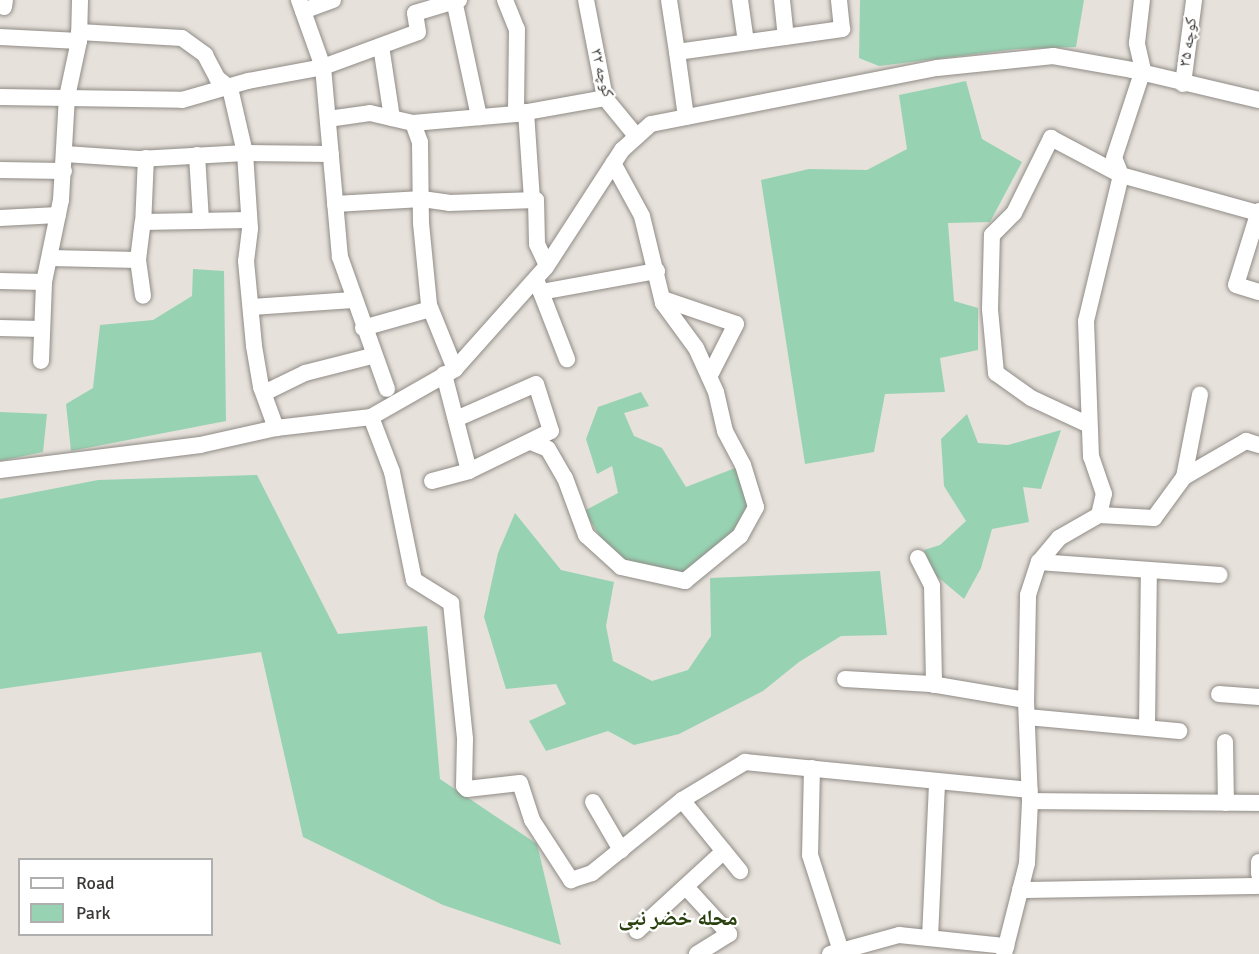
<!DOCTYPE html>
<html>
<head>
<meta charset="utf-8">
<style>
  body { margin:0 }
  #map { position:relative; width:1259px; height:954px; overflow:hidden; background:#e6e1db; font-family:Signika,"Noto Naskh Arabic",sans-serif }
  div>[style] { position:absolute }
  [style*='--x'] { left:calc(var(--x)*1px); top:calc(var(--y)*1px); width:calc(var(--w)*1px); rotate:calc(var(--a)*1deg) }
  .green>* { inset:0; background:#97d3b3 }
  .roads { filter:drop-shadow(0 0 2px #908b86) drop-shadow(0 0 2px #908b86) }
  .minor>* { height:16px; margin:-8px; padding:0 8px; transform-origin:8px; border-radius:8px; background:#fff }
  span { translate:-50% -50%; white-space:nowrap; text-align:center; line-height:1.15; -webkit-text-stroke:4.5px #fff; paint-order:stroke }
  .street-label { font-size:16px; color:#3a3836 }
  .district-label { font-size:22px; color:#29400e; font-weight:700 }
  .legend { position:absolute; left:18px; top:858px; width:195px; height:78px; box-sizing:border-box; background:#fff; border:2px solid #b0afaf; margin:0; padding:8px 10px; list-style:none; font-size:18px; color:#3a3836 }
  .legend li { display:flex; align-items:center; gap:12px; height:30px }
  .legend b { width:30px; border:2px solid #b0afaf }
</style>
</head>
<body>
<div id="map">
  <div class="green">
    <div style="clip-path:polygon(860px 0,1084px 0,1076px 47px,1017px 49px,879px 66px,859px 58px)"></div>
    <div style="clip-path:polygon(966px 81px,982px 139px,1022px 162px,990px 222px,948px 223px,954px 301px,978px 308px,978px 350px,940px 358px,945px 392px,885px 394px,874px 452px,805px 464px,761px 180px,809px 169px,867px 170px,907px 149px,899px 95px)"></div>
    <div style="clip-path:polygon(193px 269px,224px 271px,226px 421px,71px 451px,66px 404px,93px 388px,100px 325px,153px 320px,192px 296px)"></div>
    <div style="clip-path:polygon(641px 392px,649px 406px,624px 413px,634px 436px,662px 448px,686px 487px,743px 465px,756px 507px,740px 536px,685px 581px,616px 562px,584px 511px,618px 493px,612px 466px,597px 474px,586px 439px,598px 407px)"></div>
    <div style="clip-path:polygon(0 412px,47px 414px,43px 452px,0 461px)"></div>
    <div style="clip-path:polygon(967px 414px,978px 443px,1008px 445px,1061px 430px,1041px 489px,1023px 487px,1029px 522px,992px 529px,981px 568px,964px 599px,933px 573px,924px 550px,940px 545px,966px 521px,944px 486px,941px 439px)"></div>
    <div style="clip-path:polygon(257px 475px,338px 634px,427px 626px,440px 779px,537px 844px,561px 945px,443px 905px,303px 837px,261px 652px,0 689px,0 499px,98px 480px)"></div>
    <div style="clip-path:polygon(515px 513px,561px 570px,614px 582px,606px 626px,613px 661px,652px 681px,688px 670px,711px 636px,710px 578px,880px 571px,887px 635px,841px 636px,799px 662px,763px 691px,679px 734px,634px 745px,608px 731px,546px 751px,529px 721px,566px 704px,556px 684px,506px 689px,484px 617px,498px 553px)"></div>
  </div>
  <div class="roads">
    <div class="minor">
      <div style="--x:299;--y:0;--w:71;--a:70.3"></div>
      <div style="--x:323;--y:67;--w:191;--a:84.9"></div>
      <div style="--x:340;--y:257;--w:140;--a:70.4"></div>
      <div style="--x:454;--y:0;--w:120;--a:77.9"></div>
      <div style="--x:505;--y:0;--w:31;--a:68"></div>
      <div style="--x:517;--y:29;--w:85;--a:90.7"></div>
      <div style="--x:586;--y:0;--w:100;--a:79"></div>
      <div style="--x:605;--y:98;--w:50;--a:50.6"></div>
      <div style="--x:669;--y:0;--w:53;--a:81.3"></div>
      <div style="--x:740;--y:0;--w:42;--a:81.9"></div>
      <div style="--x:782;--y:0;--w:37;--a:84"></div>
      <div style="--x:4;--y:7;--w:7;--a:-82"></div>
      <div style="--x:303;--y:11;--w:32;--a:-20"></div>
      <div style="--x:79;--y:32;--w:103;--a:3.3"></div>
      <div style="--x:182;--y:38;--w:29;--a:36"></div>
      <div style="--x:205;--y:55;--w:26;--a:62"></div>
      <div style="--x:217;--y:78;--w:16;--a:38"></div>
      <div style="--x:230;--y:88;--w:67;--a:77"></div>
      <div style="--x:245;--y:153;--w:76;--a:86.2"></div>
      <div style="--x:250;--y:229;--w:32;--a:97"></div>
      <div style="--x:246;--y:261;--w:85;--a:84.6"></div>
      <div style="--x:254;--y:346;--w:42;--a:80.3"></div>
      <div style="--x:261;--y:387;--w:44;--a:69.9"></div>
      <div style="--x:0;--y:37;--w:79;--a:2.9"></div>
      <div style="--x:381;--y:46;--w:73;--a:81.3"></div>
      <div style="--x:1183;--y:84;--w:85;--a:-82.5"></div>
      <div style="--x:0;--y:97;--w:182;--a:0.9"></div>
      <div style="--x:182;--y:100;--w:69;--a:-16.1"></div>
      <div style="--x:248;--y:81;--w:76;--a:-10.6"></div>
      <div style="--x:323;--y:67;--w:101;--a:-20.2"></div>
      <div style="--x:418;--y:32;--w:19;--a:-99"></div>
      <div style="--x:415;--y:13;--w:46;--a:-16.5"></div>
      <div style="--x:526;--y:112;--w:88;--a:86.1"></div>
      <div style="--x:686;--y:117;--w:66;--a:-97.9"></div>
      <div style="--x:677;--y:52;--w:167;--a:-7.9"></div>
      <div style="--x:842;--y:29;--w:29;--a:-96"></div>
      <div style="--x:328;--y:119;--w:42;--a:-8.1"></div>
      <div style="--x:370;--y:113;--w:44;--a:13.1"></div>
      <div style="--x:413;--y:123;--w:20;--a:70"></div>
      <div style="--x:420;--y:142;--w:81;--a:89.3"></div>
      <div style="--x:421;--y:223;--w:82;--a:84.4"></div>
      <div style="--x:429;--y:305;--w:69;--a:67.9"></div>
      <div style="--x:413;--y:123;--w:103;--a:-5"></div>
      <div style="--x:516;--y:114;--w:90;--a:-10.2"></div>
      <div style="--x:65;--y:154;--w:74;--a:3.9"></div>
      <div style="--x:139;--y:159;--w:106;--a:-3.2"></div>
      <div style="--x:245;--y:153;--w:86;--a:0.7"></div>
      <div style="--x:197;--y:155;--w:66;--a:86.5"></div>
      <div style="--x:0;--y:170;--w:64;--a:0.9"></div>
      <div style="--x:335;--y:204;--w:87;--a:-3.3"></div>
      <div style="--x:422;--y:199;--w:27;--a:8"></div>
      <div style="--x:449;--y:203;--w:87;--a:-2"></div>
      <div style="--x:536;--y:200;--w:44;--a:88.7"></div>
      <div style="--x:537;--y:244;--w:23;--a:65"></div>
      <div style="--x:1259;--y:211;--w:77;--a:107.3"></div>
      <div style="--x:1236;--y:285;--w:24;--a:17"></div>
      <div style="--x:0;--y:218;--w:58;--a:-3"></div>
      <div style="--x:143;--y:226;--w:68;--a:-87.5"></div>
      <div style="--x:50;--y:258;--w:88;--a:1.3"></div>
      <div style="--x:138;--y:260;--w:38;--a:-83"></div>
      <div style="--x:143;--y:222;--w:106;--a:-1.1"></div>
      <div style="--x:138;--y:260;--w:36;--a:82"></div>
      <div style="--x:0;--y:281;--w:44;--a:1.3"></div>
      <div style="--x:537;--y:282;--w:83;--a:68.7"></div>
      <div style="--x:541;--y:292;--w:118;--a:-10.3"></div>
      <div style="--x:663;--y:299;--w:77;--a:18.9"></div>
      <div style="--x:736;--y:324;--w:59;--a:117"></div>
      <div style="--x:252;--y:307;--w:101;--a:-4"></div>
      <div style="--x:0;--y:328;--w:41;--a:1.4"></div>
      <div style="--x:363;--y:328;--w:70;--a:-15.8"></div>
      <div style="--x:41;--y:361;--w:79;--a:-87.8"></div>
      <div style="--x:44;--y:282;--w:84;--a:-78.3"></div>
      <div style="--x:61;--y:200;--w:103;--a:-86.7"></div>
      <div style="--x:67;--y:97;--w:57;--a:-77.9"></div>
      <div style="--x:79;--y:41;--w:41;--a:-88.6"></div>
      <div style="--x:264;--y:393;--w:46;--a:-26"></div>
      <div style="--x:305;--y:373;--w:69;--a:-14.2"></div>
      <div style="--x:371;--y:417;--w:59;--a:69.1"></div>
      <div style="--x:392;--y:472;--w:110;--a:78.5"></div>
      <div style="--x:414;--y:580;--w:44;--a:31.9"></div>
      <div style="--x:451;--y:603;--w:137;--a:84.1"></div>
      <div style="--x:465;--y:739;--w:47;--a:91.2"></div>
      <div style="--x:464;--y:786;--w:4;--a:45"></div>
      <div style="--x:467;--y:789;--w:53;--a:-6.5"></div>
      <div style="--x:520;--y:783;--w:39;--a:72"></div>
      <div style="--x:532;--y:820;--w:72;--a:57"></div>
      <div style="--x:571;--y:880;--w:22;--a:-18"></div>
      <div style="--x:592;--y:873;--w:116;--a:-39"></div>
      <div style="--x:682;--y:800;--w:74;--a:-31.1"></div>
      <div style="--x:745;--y:762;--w:286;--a:5.6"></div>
      <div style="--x:456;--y:419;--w:87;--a:-23.6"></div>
      <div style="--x:536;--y:384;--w:49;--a:72.3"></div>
      <div style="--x:551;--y:431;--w:91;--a:154"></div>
      <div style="--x:1089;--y:425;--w:64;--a:-155"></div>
      <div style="--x:1031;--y:398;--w:43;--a:-144.5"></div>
      <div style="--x:996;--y:373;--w:64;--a:-95.4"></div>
      <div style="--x:990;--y:309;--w:74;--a:-88.5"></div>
      <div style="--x:992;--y:235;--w:31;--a:-45"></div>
      <div style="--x:1014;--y:213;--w:84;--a:-63.7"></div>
      <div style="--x:1051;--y:138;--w:79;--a:27.9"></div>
      <div style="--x:1121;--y:175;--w:18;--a:-112"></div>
      <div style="--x:1114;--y:158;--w:93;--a:-71.8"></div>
      <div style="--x:1143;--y:70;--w:28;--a:-103"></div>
      <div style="--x:1137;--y:43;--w:43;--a:-83.4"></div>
      <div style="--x:531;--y:442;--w:18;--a:22"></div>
      <div style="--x:548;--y:449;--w:34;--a:60"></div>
      <div style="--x:565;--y:478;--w:61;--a:69.8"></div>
      <div style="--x:586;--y:535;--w:47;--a:42.4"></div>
      <div style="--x:621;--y:567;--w:66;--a:12.3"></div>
      <div style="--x:685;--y:581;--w:71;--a:-39.3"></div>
      <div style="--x:740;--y:536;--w:33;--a:-61"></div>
      <div style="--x:756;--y:507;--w:44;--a:-107.2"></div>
      <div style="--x:743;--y:465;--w:38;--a:-118"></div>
      <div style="--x:725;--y:431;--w:40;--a:-103"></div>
      <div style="--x:716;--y:392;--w:48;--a:-114.4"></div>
      <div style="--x:696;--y:348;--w:56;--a:-126.3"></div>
      <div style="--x:663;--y:303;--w:89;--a:-103.6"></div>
      <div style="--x:642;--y:216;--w:60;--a:-118.7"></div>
      <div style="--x:0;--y:470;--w:202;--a:-7.1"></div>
      <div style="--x:200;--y:445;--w:78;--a:-12.6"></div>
      <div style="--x:276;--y:428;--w:96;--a:-6.6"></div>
      <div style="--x:371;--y:417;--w:97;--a:-29.7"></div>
      <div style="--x:455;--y:369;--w:137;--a:-48.3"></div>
      <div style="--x:546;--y:267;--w:140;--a:-57"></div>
      <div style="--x:622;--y:150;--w:39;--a:-42"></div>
      <div style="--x:651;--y:124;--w:291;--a:-11.1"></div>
      <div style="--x:937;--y:68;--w:117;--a:-5.9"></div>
      <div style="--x:1053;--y:56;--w:80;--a:10"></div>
      <div style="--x:1132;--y:70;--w:130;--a:13.3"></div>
      <div style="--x:1184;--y:477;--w:84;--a:-79"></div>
      <div style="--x:432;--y:481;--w:38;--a:-15"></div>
      <div style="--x:469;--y:471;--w:100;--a:-104.5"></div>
      <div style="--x:1099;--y:515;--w:55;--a:3.1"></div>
      <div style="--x:1154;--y:518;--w:51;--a:-53.8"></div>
      <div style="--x:1184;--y:477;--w:72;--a:-30.1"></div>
      <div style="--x:1246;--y:441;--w:14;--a:17"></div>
      <div style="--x:918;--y:558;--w:31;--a:63"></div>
      <div style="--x:932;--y:586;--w:99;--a:88.8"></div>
      <div style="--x:1039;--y:562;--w:181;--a:4.1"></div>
      <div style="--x:845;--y:679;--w:86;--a:3.3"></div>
      <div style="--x:931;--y:684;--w:96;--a:9.6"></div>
      <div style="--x:1219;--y:694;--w:40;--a:4.3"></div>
      <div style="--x:1027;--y:717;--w:153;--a:5.3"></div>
      <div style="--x:1147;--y:726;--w:156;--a:-89.3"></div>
      <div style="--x:1225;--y:742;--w:61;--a:89.1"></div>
      <div style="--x:812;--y:768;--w:87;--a:91.3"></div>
      <div style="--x:810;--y:855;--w:104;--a:72.1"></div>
      <div style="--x:682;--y:800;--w:92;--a:50.8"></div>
      <div style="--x:1030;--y:801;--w:229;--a:0.5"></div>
      <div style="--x:593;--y:802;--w:56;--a:59.7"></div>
      <div style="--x:1259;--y:862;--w:12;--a:90"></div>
      <div style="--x:686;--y:887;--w:64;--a:47.5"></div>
      <div style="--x:729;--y:934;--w:38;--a:148"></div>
      <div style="--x:1020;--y:890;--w:239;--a:-1"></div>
      <div style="--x:637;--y:931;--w:118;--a:-42.6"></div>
      <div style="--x:930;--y:938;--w:155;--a:-87.4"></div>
      <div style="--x:830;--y:954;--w:72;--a:-15.4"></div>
      <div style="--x:899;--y:935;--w:108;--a:5.9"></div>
      <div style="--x:1004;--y:954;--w:94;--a:-75.8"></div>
      <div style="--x:1027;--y:863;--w:62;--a:-87.2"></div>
      <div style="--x:1030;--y:801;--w:99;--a:-92.3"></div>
      <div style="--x:1026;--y:702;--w:107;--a:-88.9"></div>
      <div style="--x:1028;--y:595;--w:35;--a:-72"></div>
      <div style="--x:1039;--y:562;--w:31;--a:-50"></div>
      <div style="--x:1059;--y:538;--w:46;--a:-29.9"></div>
      <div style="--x:1099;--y:515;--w:22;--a:-77"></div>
      <div style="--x:1104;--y:494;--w:39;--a:-109"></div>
      <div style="--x:1091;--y:457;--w:136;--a:-92.1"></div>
      <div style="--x:1086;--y:321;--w:150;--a:-76.5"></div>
      <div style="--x:1121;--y:175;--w:142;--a:15.5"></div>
    </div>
  </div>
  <div class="street-label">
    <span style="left:1188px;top:42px;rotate:-82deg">کوچه ۳۵</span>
    <span style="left:602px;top:73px;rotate:75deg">کوچه ۳۲</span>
  </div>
  <div class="district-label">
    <span style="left:678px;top:918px">محله خضر نبی</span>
  </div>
  <ul class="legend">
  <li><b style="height:8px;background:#fff"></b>Road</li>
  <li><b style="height:16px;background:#97d3b3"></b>Park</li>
  </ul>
</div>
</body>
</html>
